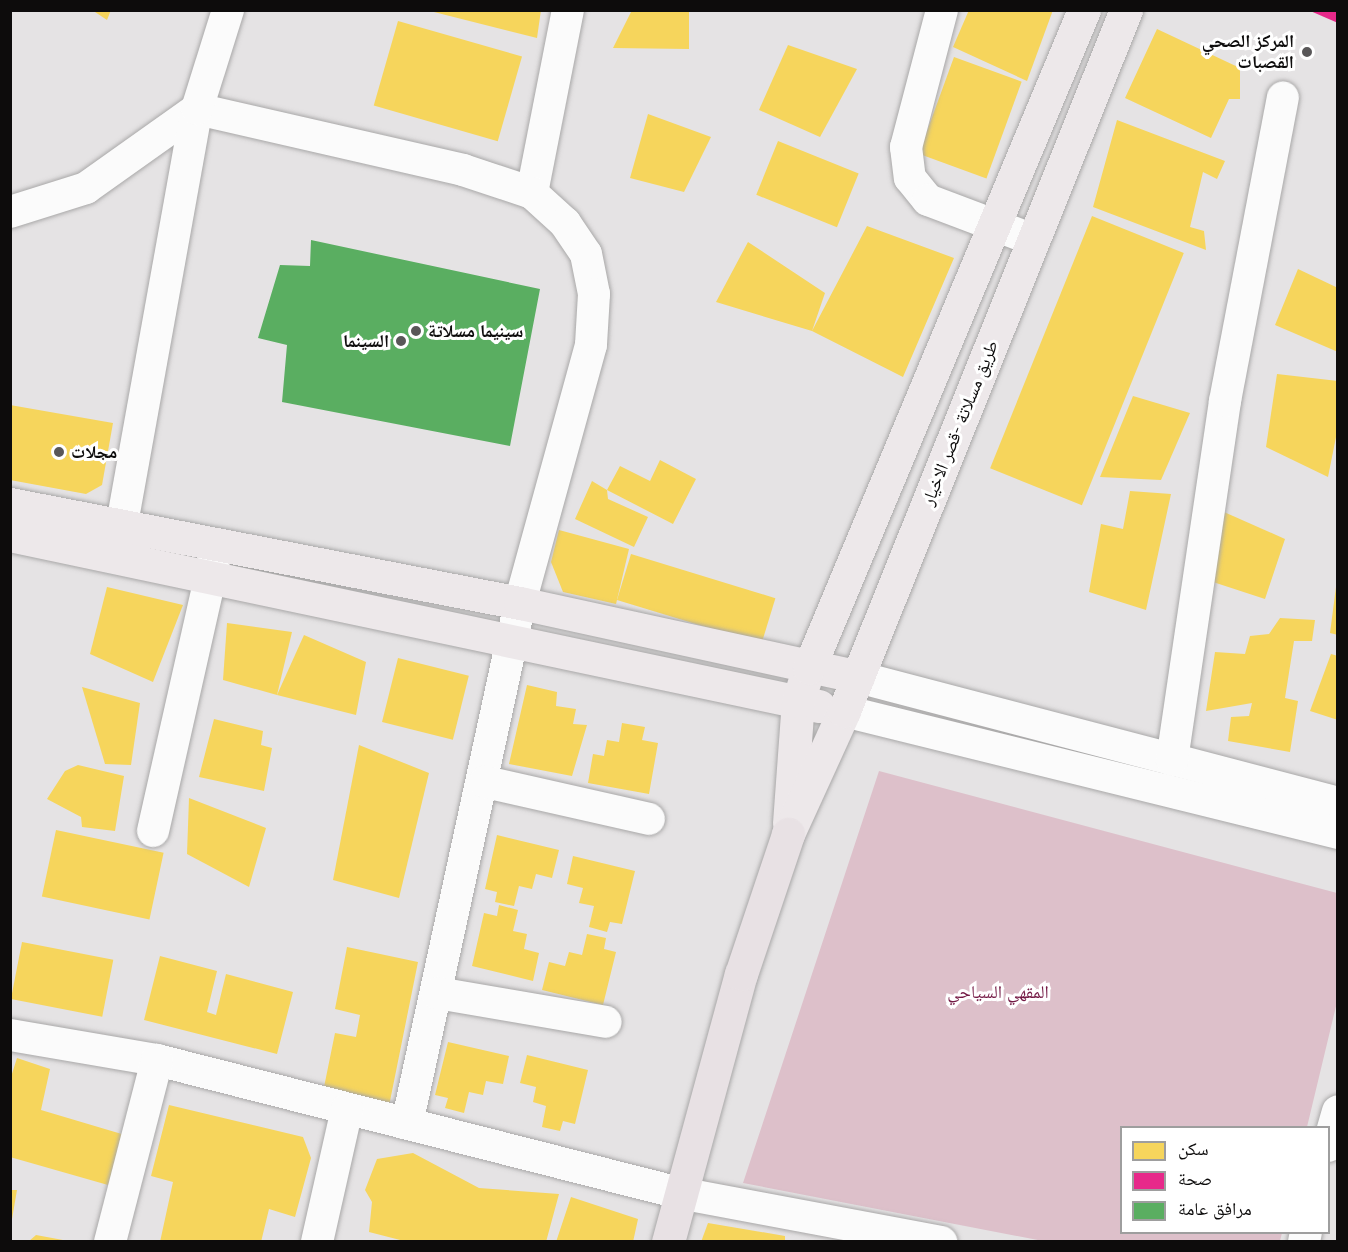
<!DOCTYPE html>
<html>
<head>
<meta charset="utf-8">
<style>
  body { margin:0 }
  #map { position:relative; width:1348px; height:1252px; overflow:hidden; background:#e5e3e4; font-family:Quicksand,"Noto Naskh Arabic",sans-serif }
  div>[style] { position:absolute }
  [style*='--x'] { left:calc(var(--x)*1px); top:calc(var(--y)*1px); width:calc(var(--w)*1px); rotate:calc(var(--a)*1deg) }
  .green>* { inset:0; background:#ddc0ca }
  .homes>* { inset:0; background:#f6d55c; transform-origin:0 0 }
  .health>* { inset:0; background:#e7298a }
  .public>* { inset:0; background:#5aae61 }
  .roads { filter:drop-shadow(0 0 2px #a9a8a8) drop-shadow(0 0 2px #a9a8a8) }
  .minor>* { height:32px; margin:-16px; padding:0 16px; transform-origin:16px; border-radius:16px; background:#fbfbfb }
  .primary>* { height:33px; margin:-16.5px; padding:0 16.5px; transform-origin:16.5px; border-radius:16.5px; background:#ede8ea }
  .trunk>* { height:33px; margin:-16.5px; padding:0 16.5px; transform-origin:16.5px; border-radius:16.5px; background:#e8e1e4 }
  .dots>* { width:16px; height:16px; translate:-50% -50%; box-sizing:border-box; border:3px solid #fff; border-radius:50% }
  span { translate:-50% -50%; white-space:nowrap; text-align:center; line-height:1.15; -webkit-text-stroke:6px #fff; paint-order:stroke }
  .poi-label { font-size:18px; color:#0d0c0c; font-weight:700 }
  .right { translate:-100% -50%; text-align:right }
  .left { translate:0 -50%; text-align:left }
  .street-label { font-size:18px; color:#0d0c0c }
  .park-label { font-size:18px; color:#741a45 }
  .frame { position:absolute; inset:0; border:12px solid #0d0c0c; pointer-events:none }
  .legend { position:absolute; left:1120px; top:1126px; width:210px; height:108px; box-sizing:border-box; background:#fff; border:2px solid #9e9e9e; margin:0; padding:8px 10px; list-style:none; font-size:18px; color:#0d0c0c }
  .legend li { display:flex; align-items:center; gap:12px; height:30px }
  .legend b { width:30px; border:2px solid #9e9e9e }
</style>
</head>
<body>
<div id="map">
  <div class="green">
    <div style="clip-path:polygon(879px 771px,1337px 893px,1337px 1002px,1307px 1127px,1122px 1128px,1122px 1232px,1282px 1233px,1280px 1241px,1043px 1241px,743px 1183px)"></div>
  </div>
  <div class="homes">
    <div style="clip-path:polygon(92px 10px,111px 10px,107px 20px)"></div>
    <div style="clip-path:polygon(426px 10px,541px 10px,537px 38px)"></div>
    <div style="clip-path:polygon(632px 10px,689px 10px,689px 49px,613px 48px)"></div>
    <div style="clip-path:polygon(969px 10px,1053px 10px,1027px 81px,953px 47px)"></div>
    <div style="left:398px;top:21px;width:129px;height:88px;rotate:16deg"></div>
    <div style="clip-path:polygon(1157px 29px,1240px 68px,1240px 99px,1229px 99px,1211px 138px,1125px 98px)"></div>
    <div style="clip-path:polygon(788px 45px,857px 69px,820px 137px,759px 110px)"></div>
    <div style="left:954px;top:57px;width:72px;height:103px;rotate:20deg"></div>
    <div style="clip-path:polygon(648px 114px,711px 137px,684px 192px,630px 178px)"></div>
    <div style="clip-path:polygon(1117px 120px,1225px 161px,1217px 179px,1203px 172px,1190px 227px,1204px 231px,1206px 250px,1093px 207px)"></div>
    <div style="left:778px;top:141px;width:87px;height:58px;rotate:22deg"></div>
    <div style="left:1092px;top:216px;width:99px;height:272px;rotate:22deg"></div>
    <div style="clip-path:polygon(867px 226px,954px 258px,903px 377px,812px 331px,716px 302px,748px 242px,825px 293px,812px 331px)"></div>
    <div style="clip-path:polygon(1298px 269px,1338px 288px,1338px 352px,1275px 325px)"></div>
    <div style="clip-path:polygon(1277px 374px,1338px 381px,1338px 427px,1328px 477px,1266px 447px)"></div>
    <div style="clip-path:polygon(1133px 396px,1190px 413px,1161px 480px,1100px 477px)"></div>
    <div style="clip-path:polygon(10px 405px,113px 423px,102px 485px,86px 494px,10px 480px)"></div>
    <div style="clip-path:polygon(660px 460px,696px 479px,673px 524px,607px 490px,620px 466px,650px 481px)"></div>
    <div style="clip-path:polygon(592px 481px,607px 490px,608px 499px,648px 517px,634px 547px,575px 519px)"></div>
    <div style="clip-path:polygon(1130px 491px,1171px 494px,1146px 610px,1089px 592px,1101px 524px,1123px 529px)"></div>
    <div style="clip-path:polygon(1224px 512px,1285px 539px,1265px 599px,1213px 582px)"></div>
    <div style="clip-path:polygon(559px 530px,629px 549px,616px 604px,563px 592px,551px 562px)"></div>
    <div style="left:631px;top:554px;width:151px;height:48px;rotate:17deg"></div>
    <div style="clip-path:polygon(107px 587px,183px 605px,153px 682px,90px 654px)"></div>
    <div style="clip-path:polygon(1336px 587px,1338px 587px,1338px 635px,1330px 633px)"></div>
    <div style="clip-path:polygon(1280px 618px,1315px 620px,1312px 641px,1294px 641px,1285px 698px,1298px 701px,1290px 752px,1228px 741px,1231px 717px,1249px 716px,1252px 703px,1206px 711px,1215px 652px,1245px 654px,1250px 636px,1269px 634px)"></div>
    <div style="clip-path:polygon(227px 623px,292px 632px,277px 695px,223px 680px)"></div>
    <div style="clip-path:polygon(304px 635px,366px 662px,356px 715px,277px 695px)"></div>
    <div style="clip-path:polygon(1331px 654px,1338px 656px,1338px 720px,1310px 711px)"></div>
    <div style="left:398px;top:658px;width:73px;height:66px;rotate:14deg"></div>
    <div style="clip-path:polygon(527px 685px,557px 692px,556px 706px,576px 709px,573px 724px,587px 725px,572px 776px,509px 764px)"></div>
    <div style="clip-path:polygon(82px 687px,140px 703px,131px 765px,105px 764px)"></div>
    <div style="clip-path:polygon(214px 719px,263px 731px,261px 745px,272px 748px,264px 791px,199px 777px)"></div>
    <div style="clip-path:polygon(622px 723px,645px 727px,642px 740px,658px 743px,649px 794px,588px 783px,593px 754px,604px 756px,607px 740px,619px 742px)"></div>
    <div style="clip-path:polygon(359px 745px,429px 773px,399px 898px,333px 880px)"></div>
    <div style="clip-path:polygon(78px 765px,124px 776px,115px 831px,82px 827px,81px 817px,47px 799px,65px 771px)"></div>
    <div style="clip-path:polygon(189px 798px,266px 828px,249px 887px,187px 854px)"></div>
    <div style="left:56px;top:830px;width:110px;height:68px;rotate:12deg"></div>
    <div style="clip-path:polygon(497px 835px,559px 850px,552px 878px,536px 874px,532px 889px,519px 886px,514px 906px,495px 902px,497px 892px,485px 889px)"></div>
    <div style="clip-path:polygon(573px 856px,635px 871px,622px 924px,610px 922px,607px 932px,589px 927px,594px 906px,579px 903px,583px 888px,567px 884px)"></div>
    <div style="clip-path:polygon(499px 905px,518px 910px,513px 931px,527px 934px,524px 949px,539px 953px,533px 981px,472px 966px,484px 913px,497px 916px)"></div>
    <div style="clip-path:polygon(587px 934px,606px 938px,604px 949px,616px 952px,603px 1005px,542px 990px,549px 962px,565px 966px,569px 952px,582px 955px)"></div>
    <div style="left:22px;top:942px;width:93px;height:58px;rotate:11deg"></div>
    <div style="clip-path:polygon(347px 947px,418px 962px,389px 1106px,323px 1092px,335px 1033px,356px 1037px,360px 1015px,335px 1009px)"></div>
    <div style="clip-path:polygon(160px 956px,217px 971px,207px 1012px,216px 1015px,226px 974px,293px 992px,277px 1054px,144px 1020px)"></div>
    <div style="clip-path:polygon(448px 1042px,509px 1056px,503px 1084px,486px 1081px,483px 1095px,469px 1092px,464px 1113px,445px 1108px,448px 1098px,435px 1095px)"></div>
    <div style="clip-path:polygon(527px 1055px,588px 1070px,575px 1124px,563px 1121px,560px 1131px,542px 1127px,546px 1106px,533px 1102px,536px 1087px,520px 1083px)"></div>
    <div style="clip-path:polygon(17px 1058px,50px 1069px,41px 1110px,125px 1135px,108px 1185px,10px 1157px,10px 1080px)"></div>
    <div style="clip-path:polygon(169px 1105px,303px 1137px,311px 1158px,295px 1217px,269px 1209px,261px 1242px,160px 1242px,173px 1182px,151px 1176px)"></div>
    <div style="clip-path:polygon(413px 1153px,479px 1188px,559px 1194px,546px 1242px,408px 1242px,369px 1232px,372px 1202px,365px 1190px,377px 1159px)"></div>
    <div style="clip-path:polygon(10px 1190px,17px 1190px,12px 1219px,10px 1219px)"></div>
    <div style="clip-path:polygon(571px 1197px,638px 1219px,633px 1242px,556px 1242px)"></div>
    <div style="clip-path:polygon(708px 1223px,785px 1236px,785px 1242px,701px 1242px)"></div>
    <div style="clip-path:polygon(36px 1235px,63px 1240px,63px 1242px,28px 1242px)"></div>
  </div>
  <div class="health">
    <div style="clip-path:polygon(1308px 10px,1338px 10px,1338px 23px)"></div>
  </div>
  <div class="public">
    <div style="clip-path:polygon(311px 240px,540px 289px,510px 446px,282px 402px,287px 345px,258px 338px,280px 265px,310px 266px)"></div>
  </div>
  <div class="roads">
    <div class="minor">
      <div style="--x:942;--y:10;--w:142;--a:104.7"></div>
      <div style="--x:906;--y:147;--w:31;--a:83"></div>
      <div style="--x:910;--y:178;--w:28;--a:51"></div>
      <div style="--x:928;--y:200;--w:113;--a:20.7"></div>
      <div style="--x:532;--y:193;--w:187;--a:-78.9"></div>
      <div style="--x:10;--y:212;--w:80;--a:-17.5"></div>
      <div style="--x:86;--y:188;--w:136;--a:-35.4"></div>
      <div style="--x:197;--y:109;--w:273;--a:12.9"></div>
      <div style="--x:463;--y:170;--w:73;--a:18.4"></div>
      <div style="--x:532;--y:193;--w:45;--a:42.3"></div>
      <div style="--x:565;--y:223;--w:37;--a:56"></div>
      <div style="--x:586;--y:254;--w:41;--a:78.7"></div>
      <div style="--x:594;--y:294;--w:51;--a:93.4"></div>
      <div style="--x:591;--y:345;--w:268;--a:105.4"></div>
      <div style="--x:520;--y:603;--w:533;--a:102.24"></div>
      <div style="--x:122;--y:524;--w:422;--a:-79.8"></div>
      <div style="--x:197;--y:109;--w:104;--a:-72.6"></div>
      <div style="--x:858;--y:677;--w:496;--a:14.7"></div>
      <div style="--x:844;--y:711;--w:509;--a:13.87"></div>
      <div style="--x:1172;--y:760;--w:363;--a:-81.6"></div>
      <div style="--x:1225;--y:401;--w:309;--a:-79.2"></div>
      <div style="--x:485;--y:782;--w:168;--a:12.7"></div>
      <div style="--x:153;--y:831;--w:287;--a:-77.3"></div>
      <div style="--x:437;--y:993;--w:171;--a:9.7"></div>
      <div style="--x:10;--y:1035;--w:149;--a:9.7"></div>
      <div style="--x:157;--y:1060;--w:539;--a:14.29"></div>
      <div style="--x:679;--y:1193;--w:267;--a:10.6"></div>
      <div style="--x:1328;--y:1146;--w:36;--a:-74"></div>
      <div style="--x:110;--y:1242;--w:188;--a:-75.5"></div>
      <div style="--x:317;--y:1242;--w:136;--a:-77.3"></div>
      <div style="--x:1304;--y:1242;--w:10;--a:-79"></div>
    </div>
    <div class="primary">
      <div style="--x:10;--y:504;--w:520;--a:10.99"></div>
      <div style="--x:520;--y:603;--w:346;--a:12.3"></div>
      <div style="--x:10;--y:535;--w:827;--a:11.94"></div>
      <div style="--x:789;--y:823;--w:122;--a:-85.8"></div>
      <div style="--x:798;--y:701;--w:35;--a:-72"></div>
      <div style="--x:809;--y:668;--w:713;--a:-67.32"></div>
      <div style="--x:788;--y:834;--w:135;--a:-65.5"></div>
      <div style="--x:844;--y:711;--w:756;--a:-68.09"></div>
    </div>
    <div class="trunk">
      <div style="--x:668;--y:1242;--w:278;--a:-74.8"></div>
      <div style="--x:741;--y:974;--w:148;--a:-71.4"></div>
    </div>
  </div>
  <div class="dots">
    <div style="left:1307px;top:52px;background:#595758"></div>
    <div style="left:416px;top:331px;background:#595758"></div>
    <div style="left:401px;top:341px;background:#595758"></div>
    <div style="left:59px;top:452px;background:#595758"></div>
  </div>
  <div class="poi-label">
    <span class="right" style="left:1294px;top:52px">المركز الصحي<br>القصبات</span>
    <span class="left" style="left:428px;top:331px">سينيما مسلاتة</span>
    <span class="right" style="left:389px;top:341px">السينما</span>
    <span class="left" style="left:71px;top:452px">مجلات</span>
  </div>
  <div class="street-label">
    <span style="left:960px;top:423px;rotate:-68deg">طريق مسلاتة -قصر الاخيار</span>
  </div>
  <div class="park-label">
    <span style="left:998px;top:992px">المقهي السياحي</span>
  </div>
  <div class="frame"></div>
  <ul class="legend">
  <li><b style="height:16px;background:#f6d55c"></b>سكن</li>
  <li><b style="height:16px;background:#e7298a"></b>صحة</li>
  <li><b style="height:16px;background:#5aae61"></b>مرافق عامة</li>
  </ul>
</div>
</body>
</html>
